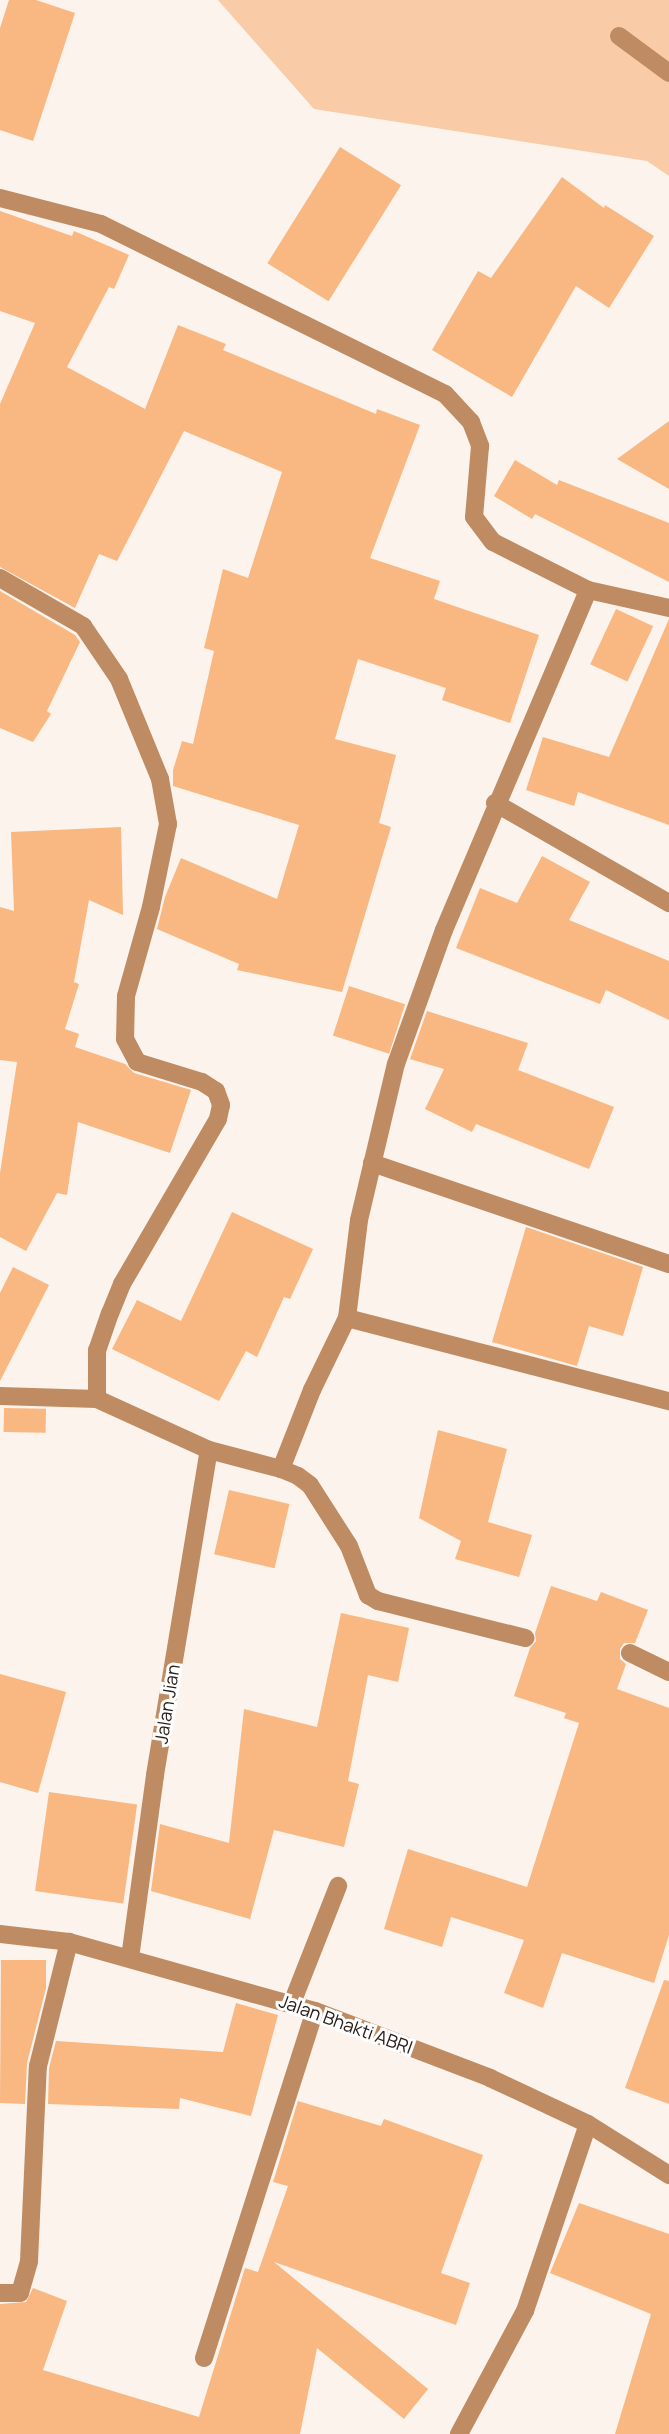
<!DOCTYPE html>
<html>
<head>
<meta charset="utf-8">
<style>
  body { margin:0 }
  #map { position:relative; width:669px; height:2434px; overflow:hidden; background:#fcf3ec; font-family:Manrope,sans-serif }
  div>[style] { position:absolute }
  [style*='--x'] { left:calc(var(--x)*1px); top:calc(var(--y)*1px); width:calc(var(--w)*1px); rotate:calc(var(--a)*1deg) }
  .green>* { inset:0; background:#f9cba7 }
  .building>* { inset:0; background:#f9b781; transform-origin:0 0 }
  .service>* { height:18px; margin:-9px; padding:0 9px; transform-origin:9px; border-radius:9px; background:#bf8b62 }
  .minor>* { height:18px; margin:-9px; padding:0 9px; transform-origin:9px; border-radius:9px; background:#bf8b62 }
  .tertiary>* { height:18px; margin:-9px; padding:0 9px; transform-origin:9px; border-radius:9px; background:#bf8b62 }
  span { translate:-50% -50%; white-space:nowrap; text-align:center; line-height:1.15; -webkit-text-stroke:6px #fff; paint-order:stroke }
  .street-label { font-size:18px; color:#28201a }
</style>
</head>
<body>
<div id="map">
  <div class="green">
    <div style="clip-path:polygon(218px 0,669px 0,669px 176px,647px 161px,314px 109px)"></div>
  </div>
  <div class="building">
    <div style="clip-path:polygon(9px 0,36px 0,75px 13px,33px 141px,0 130px,0 28px)"></div>
    <div style="left:340px;top:147px;width:72px;height:137px;rotate:32deg"></div>
    <div style="clip-path:polygon(562px 177px,604px 208px,605px 205px,654px 236px,609px 308px,576px 286px,512px 397px,432px 350px,478px 271px,491px 278px)"></div>
    <div style="clip-path:polygon(0 211px,72px 236px,74px 231px,129px 255px,114px 289px,109px 287px,67px 367px,145px 409px,178px 325px,226px 344px,223px 350px,376px 414px,377px 409px,420px 425px,370px 558px,440px 581px,434px 599px,539px 635px,510px 723px,442px 700px,446px 688px,358px 659px,335px 739px,396px 755px,379px 823px,391px 827px,342px 992px,237px 970px,239px 964px,157px 929px,165px 897px,181px 858px,277px 899px,299px 825px,173px 786px,173px 770px,182px 741px,193px 744px,214px 651px,204px 648px,223px 569px,248px 578px,282px 472px,184px 431px,117px 561px,99px 554px,75px 608px,0 567px,0 404px,35px 323px,0 311px)"></div>
    <div style="clip-path:polygon(669px 421px,669px 489px,617px 459px)"></div>
    <div style="clip-path:polygon(515px 460px,557px 485px,559px 480px,669px 523px,669px 582px,535px 514px,532px 519px,494px 496px)"></div>
    <div style="clip-path:polygon(0 591px,75px 635px,80px 642px,47px 711px,51px 714px,33px 742px,0 728px)"></div>
    <div style="left:616px;top:609px;width:41px;height:61px;rotate:25deg"></div>
    <div style="clip-path:polygon(669px 619px,669px 825px,578px 792px,574px 806px,526px 790px,543px 737px,609px 757px)"></div>
    <div style="clip-path:polygon(121px 827px,123px 915px,89px 900px,74px 982px,79px 984px,65px 1029px,79px 1034px,75px 1047px,125px 1064px,134px 1073px,191px 1090px,170px 1153px,78px 1122px,67px 1195px,57px 1193px,26px 1251px,0 1237px,0 1173px,17px 1062px,0 1060px,0 907px,14px 911px,11px 832px)"></div>
    <div style="clip-path:polygon(542px 856px,590px 882px,569px 920px,669px 961px,669px 1020px,606px 990px,600px 1004px,456px 948px,480px 888px,517px 903px)"></div>
    <div style="left:349px;top:986px;width:59px;height:52px;rotate:18deg"></div>
    <div style="clip-path:polygon(427px 1011px,528px 1043px,518px 1070px,614px 1107px,589px 1169px,476px 1124px,472px 1132px,425px 1109px,444px 1069px,410px 1059px)"></div>
    <div style="clip-path:polygon(232px 1212px,313px 1249px,290px 1299px,284px 1297px,257px 1357px,246px 1351px,219px 1401px,112px 1349px,137px 1300px,181px 1321px)"></div>
    <div style="clip-path:polygon(526px 1227px,643px 1267px,623px 1336px,589px 1326px,577px 1366px,492px 1342px)"></div>
    <div style="clip-path:polygon(13px 1267px,49px 1285px,0 1381px,0 1293px)"></div>
    <div style="left:4px;top:1408px;width:42px;height:24px;rotate:1deg"></div>
    <div style="clip-path:polygon(438px 1430px,507px 1449px,488px 1522px,532px 1535px,519px 1577px,455px 1559px,461px 1541px,419px 1518px)"></div>
    <div style="left:229px;top:1490px;width:62px;height:66px;rotate:13deg"></div>
    <div style="clip-path:polygon(551px 1586px,597px 1601px,601px 1592px,648px 1610px,635px 1643px,624px 1643px,620px 1649px,620px 1659px,626px 1664px,617px 1689px,669px 1708px,669px 1935px,654px 1983px,562px 1953px,543px 2008px,504px 1993px,524px 1940px,451px 1917px,442px 1947px,384px 1929px,408px 1849px,527px 1887px,579px 1723px,564px 1718px,566px 1713px,514px 1696px,530px 1648px,536px 1641px,535px 1633px)"></div>
    <div style="clip-path:polygon(341px 1613px,409px 1628px,398px 1682px,368px 1675px,348px 1781px,359px 1784px,344px 1847px,274px 1830px,250px 1919px,151px 1891px,160px 1824px,229px 1843px,244px 1709px,317px 1727px)"></div>
    <div style="clip-path:polygon(0 1674px,66px 1692px,38px 1793px,0 1782px)"></div>
    <div style="left:49px;top:1792px;width:89px;height:100px;rotate:8deg"></div>
    <div style="clip-path:polygon(1px 1960px,46px 1960px,46px 1988px,27px 2063px,25px 2104px,0 2103px)"></div>
    <div style="clip-path:polygon(664px 1980px,669px 1981px,669px 2104px,625px 2088px)"></div>
    <div style="clip-path:polygon(236px 2003px,278px 2015px,251px 2116px,180px 2098px,179px 2109px,48px 2104px,49px 2068px,56px 2041px,223px 2052px)"></div>
    <div style="clip-path:polygon(298px 2101px,381px 2126px,384px 2119px,483px 2155px,441px 2273px,470px 2283px,456px 2325px,274px 2262px,428px 2389px,404px 2419px,317px 2348px,300px 2434px,0 2434px,0 2304px,26px 2302px,33px 2288px,67px 2301px,43px 2370px,199px 2417px,245px 2268px,258px 2272px,288px 2186px,273px 2182px)"></div>
    <div style="clip-path:polygon(579px 2203px,669px 2234px,669px 2434px,615px 2434px,651px 2314px,550px 2273px)"></div>
  </div>
  <div class="service">
    <div style="--x:292;--y:2003;--w:126;--a:-68.5"></div>
  </div>
  <div class="minor">
    <div style="--x:619;--y:36;--w:62;--a:36.5"></div>
    <div style="--x:0;--y:198;--w:104;--a:14.4"></div>
    <div style="--x:101;--y:224;--w:384;--a:26.3"></div>
    <div style="--x:445;--y:394;--w:38;--a:47"></div>
    <div style="--x:471;--y:422;--w:26;--a:69"></div>
    <div style="--x:480;--y:446;--w:71;--a:94.8"></div>
    <div style="--x:474;--y:517;--w:31;--a:53"></div>
    <div style="--x:493;--y:542;--w:106;--a:26.8"></div>
    <div style="--x:588;--y:590;--w:83;--a:12.5"></div>
    <div style="--x:0;--y:578;--w:96;--a:30"></div>
    <div style="--x:83;--y:626;--w:64;--a:55.8"></div>
    <div style="--x:119;--y:679;--w:108;--a:67.7"></div>
    <div style="--x:160;--y:779;--w:46;--a:79.9"></div>
    <div style="--x:168;--y:824;--w:85;--a:101.6"></div>
    <div style="--x:151;--y:907;--w:92;--a:105.7"></div>
    <div style="--x:126;--y:996;--w:43;--a:91.3"></div>
    <div style="--x:125;--y:1039;--w:26;--a:62"></div>
    <div style="--x:137;--y:1062;--w:68;--a:17.1"></div>
    <div style="--x:202;--y:1082;--w:17;--a:33"></div>
    <div style="--x:216;--y:1091;--w:15;--a:70"></div>
    <div style="--x:221;--y:1105;--w:14;--a:102"></div>
    <div style="--x:218;--y:1119;--w:191;--a:120.2"></div>
    <div style="--x:122;--y:1284;--w:31;--a:112"></div>
    <div style="--x:110;--y:1313;--w:39;--a:109"></div>
    <div style="--x:97;--y:1350;--w:49;--a:90"></div>
    <div style="--x:97;--y:1399;--w:123;--a:24.5"></div>
    <div style="--x:209;--y:1450;--w:74;--a:14.8"></div>
    <div style="--x:281;--y:1469;--w:85;--a:-68.6"></div>
    <div style="--x:312;--y:1390;--w:80;--a:-64.1"></div>
    <div style="--x:347;--y:1318;--w:99;--a:-83"></div>
    <div style="--x:359;--y:1220;--w:160;--a:-76.7"></div>
    <div style="--x:396;--y:1064;--w:142;--a:-70.3"></div>
    <div style="--x:444;--y:930;--w:369;--a:-67"></div>
    <div style="--x:495;--y:803;--w:201;--a:29.9"></div>
    <div style="--x:372;--y:1163;--w:314;--a:18.8"></div>
    <div style="--x:347;--y:1318;--w:333;--a:14.5"></div>
    <div style="--x:0;--y:1396;--w:97;--a:1.8"></div>
    <div style="--x:281;--y:1469;--w:18;--a:22"></div>
    <div style="--x:298;--y:1476;--w:15;--a:37"></div>
    <div style="--x:310;--y:1485;--w:72;--a:57.4"></div>
    <div style="--x:349;--y:1546;--w:53;--a:68.8"></div>
    <div style="--x:368;--y:1595;--w:12;--a:31"></div>
    <div style="--x:378;--y:1601;--w:152;--a:14.1"></div>
    <div style="--x:630;--y:1653;--w:43;--a:26"></div>
    <div style="--x:130;--y:1958;--w:185;--a:-82.2"></div>
    <div style="--x:155;--y:1775;--w:329;--a:-80.6"></div>
    <div style="--x:0;--y:2293;--w:20;--a:0"></div>
    <div style="--x:20;--y:2293;--w:33;--a:-74"></div>
    <div style="--x:29;--y:2261;--w:195;--a:-87.4"></div>
    <div style="--x:38;--y:2066;--w:128;--a:-76"></div>
    <div style="--x:204;--y:2358;--w:364;--a:-72.3"></div>
    <div style="--x:459;--y:2434;--w:140;--a:-61.8"></div>
    <div style="--x:525;--y:2311;--w:197;--a:-71.4"></div>
  </div>
  <div class="tertiary">
    <div style="--x:0;--y:1934;--w:69;--a:6.6"></div>
    <div style="--x:69;--y:1942;--w:255;--a:15.7"></div>
    <div style="--x:315;--y:2011;--w:187;--a:20.9"></div>
    <div style="--x:490;--y:2078;--w:108;--a:25.1"></div>
    <div style="--x:588;--y:2124;--w:96;--a:32.2"></div>
  </div>
  <div class="street-label">
    <span style="left:167px;top:1704px;rotate:-81deg">Jalan Jian</span>
    <span style="left:346px;top:2024px;rotate:20deg">Jalan Bhakti ABRI</span>
  </div>
</div>
</body>
</html>
